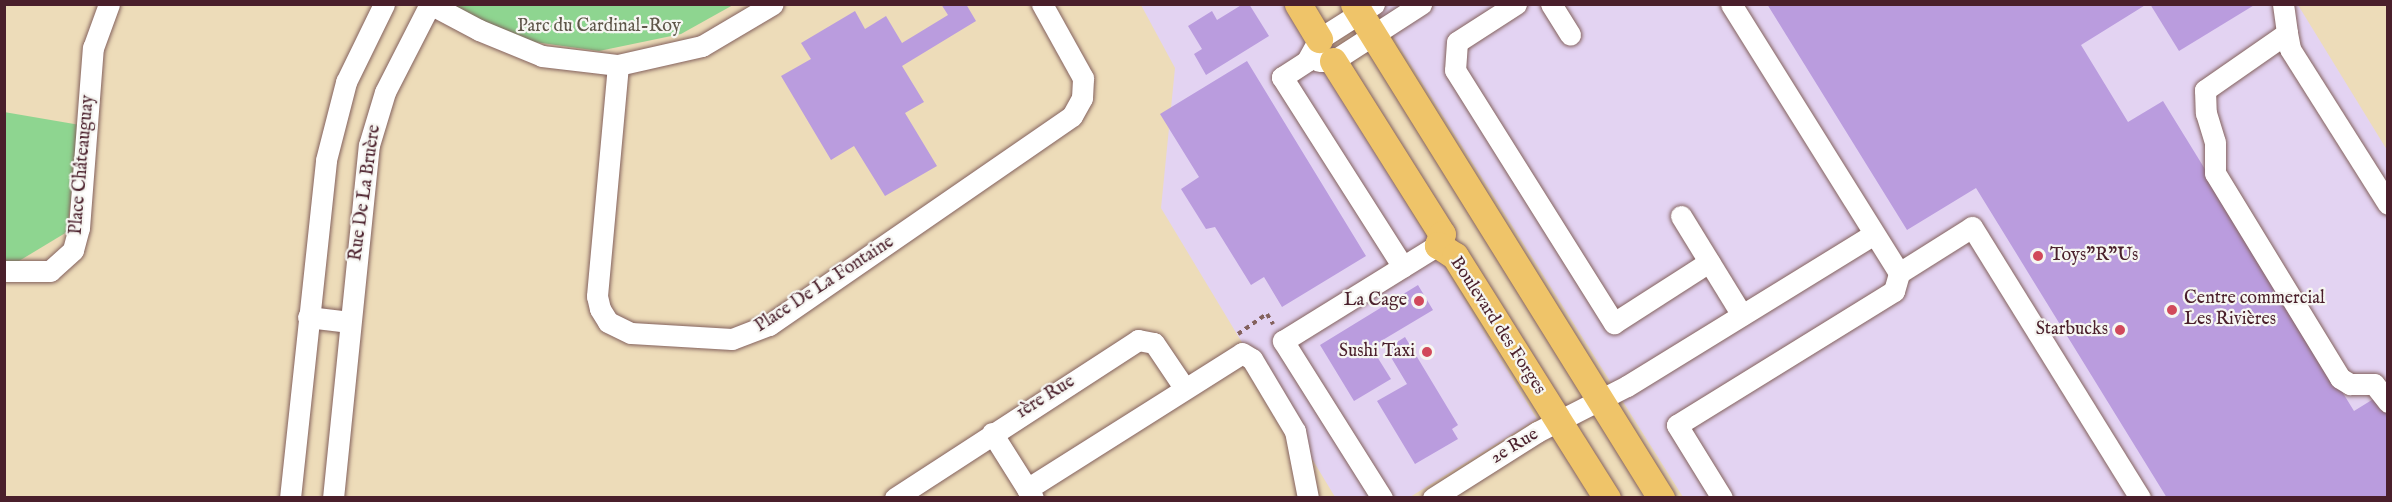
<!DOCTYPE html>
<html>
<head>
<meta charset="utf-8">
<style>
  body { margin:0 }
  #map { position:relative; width:2392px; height:502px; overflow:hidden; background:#eddcb9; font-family:"IM FELL English",serif }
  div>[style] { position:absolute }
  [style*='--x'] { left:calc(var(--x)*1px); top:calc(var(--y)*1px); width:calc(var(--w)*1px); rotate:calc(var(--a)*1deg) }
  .built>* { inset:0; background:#e3d3f2 }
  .green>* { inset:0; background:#8ed590 }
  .building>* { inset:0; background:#ba9cde }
  .path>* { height:4px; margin-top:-2px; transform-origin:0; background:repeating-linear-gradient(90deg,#83615d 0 4.5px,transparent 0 9px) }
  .roads { filter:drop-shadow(0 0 2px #83615d) drop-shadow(0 0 2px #83615d) }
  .minor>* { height:21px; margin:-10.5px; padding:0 10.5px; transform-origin:10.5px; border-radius:10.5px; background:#fff }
  .major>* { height:27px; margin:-13.5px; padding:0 13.5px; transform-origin:13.5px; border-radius:13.5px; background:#efc469 }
  .dots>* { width:16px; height:16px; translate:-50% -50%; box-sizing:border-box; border:3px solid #f6f6f2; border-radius:50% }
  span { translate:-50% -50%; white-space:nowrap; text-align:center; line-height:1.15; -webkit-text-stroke:4.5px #f6f6f2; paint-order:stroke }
  .park-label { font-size:18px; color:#5e5649 }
  .street-label { font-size:18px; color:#4a1f2b }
  .poi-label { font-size:18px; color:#4a1f2b }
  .left { translate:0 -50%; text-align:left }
  .right { translate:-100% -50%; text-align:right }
  .frame { position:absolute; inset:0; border:6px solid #4a1f2b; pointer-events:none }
</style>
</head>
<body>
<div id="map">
  <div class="built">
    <div style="clip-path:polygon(1141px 5px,1286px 5px,1537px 419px,1410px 497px,1335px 497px,1161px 208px,1175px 68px)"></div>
    <div style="clip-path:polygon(1373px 5px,2298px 5px,2387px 150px,2387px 497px,1683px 497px)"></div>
  </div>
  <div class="green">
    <div style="clip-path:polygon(433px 5px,733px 5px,681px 34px,599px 51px,527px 41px)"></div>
    <div style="clip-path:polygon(4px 112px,80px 125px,67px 232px,9px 267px,4px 266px)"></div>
  </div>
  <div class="building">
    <div style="clip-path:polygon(941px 4px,966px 4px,976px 21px,902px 66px,924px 102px,905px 113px,937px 166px,885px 196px,854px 146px,831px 160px,781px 76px,811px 59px,801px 43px,855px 11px,865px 29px,886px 16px,902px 43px,948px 15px)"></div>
    <div style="clip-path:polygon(1243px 4px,1249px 4px,1269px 36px,1206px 75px,1194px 54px,1202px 49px,1188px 26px,1212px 11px,1217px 20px)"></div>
    <div style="clip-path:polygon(1767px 4px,2147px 4px,2081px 45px,2128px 122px,2163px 101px,2354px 411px,2388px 390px,2388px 498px,2167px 498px,1976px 188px,1907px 230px)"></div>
    <div style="clip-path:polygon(2150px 4px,2256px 4px,2179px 51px)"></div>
    <div style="clip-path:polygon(1247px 61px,1366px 256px,1282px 307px,1264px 277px,1251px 285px,1215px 227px,1206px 229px,1181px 189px,1199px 177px,1160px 114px)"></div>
    <div style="clip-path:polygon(1418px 285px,1433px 310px,1371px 347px,1391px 379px,1354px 401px,1320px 345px)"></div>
    <div style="clip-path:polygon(1405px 337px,1458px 425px,1452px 429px,1458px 439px,1415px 464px,1377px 401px,1407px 384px,1386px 349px)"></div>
  </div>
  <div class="path">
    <div style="--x:1238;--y:334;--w:35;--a:-35"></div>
    <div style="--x:1267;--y:314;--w:12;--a:59"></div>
  </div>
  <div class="roads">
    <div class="minor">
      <div style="--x:430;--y:4;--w:55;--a:28"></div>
      <div style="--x:479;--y:30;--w:68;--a:22.4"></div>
      <div style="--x:542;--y:56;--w:77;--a:6.8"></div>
      <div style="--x:618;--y:65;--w:86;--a:-12.7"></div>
      <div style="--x:702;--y:46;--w:82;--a:-30.6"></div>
      <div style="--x:1374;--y:4;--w:65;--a:147.5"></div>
      <div style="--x:1319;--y:39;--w:25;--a:119"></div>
      <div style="--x:1307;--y:61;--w:30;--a:147"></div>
      <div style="--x:1282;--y:77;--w:225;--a:57.5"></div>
      <div style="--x:1516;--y:4;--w:70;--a:147.2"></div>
      <div style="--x:1457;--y:42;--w:28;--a:94"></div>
      <div style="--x:1455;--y:70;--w:299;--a:57.9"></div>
      <div style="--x:1614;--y:323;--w:113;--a:-32.7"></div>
      <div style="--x:1551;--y:4;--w:36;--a:58"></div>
      <div style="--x:1731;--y:4;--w:317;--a:58"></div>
      <div style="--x:2283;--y:4;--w:29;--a:82"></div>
      <div style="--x:2287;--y:33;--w:100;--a:145.2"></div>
      <div style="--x:2205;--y:90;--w:23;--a:88"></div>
      <div style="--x:2206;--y:113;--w:30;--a:73"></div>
      <div style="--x:2215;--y:142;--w:31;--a:90"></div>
      <div style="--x:2215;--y:173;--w:240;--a:58.6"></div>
      <div style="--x:2340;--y:378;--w:12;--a:31"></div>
      <div style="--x:2350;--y:384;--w:24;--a:0"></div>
      <div style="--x:2374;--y:384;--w:23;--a:52"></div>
      <div style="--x:2287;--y:33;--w:16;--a:79"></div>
      <div style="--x:2290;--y:49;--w:183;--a:57.7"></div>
      <div style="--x:1319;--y:61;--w:14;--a:0"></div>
      <div style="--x:1333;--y:61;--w:105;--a:-32.9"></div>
      <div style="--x:618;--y:65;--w:232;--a:95.2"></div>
      <div style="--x:597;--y:296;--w:13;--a:77"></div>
      <div style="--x:600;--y:309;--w:15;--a:58"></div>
      <div style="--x:608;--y:322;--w:25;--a:26"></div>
      <div style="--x:631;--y:333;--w:101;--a:3.4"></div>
      <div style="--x:732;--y:339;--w:40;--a:-21"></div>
      <div style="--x:769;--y:325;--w:368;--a:-34.6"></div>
      <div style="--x:1072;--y:116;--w:21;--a:-61"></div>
      <div style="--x:1082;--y:98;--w:20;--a:-87"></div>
      <div style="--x:1083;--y:78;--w:85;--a:-119"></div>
      <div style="--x:1681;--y:216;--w:116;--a:58.4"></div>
      <div style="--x:4;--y:271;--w:46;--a:0"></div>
      <div style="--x:50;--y:271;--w:31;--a:-42"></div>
      <div style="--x:73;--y:250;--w:23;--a:-75"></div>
      <div style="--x:79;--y:228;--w:181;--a:-85.6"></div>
      <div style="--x:93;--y:48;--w:47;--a:-70"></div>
      <div style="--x:308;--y:317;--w:42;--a:6.8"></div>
      <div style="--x:992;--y:433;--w:77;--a:57.8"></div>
      <div style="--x:1027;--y:489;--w:254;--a:-32.3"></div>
      <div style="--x:1242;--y:353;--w:12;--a:31"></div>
      <div style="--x:1252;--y:359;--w:84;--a:59.2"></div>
      <div style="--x:1295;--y:431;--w:68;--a:79"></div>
      <div style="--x:290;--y:498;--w:340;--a:-83.9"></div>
      <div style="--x:326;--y:160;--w:81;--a:-75.6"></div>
      <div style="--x:346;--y:82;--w:87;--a:-64"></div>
      <div style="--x:333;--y:498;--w:355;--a:-84.2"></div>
      <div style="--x:369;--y:145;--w:55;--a:-73.2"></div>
      <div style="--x:385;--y:92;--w:99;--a:-62.9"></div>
      <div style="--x:895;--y:498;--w:290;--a:-33"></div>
      <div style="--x:1138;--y:340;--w:16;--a:11"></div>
      <div style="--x:1154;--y:343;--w:55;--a:56"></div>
      <div style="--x:1382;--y:498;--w:186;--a:-122.2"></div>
      <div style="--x:1283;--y:341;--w:182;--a:-31.8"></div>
      <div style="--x:1433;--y:498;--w:123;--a:-32.4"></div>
      <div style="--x:1537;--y:432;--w:101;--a:-27.1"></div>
      <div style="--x:1627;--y:386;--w:290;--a:-31.6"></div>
      <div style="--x:1722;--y:498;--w:86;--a:-121.7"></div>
      <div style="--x:1677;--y:425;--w:255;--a:-31.7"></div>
      <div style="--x:1894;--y:291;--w:19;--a:-74"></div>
      <div style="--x:1899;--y:273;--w:86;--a:-32.2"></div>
      <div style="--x:1972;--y:227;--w:319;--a:58.2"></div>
    </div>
    <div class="major">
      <div style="--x:1298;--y:4;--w:41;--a:59"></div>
      <div style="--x:1354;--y:4;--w:582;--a:58.14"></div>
      <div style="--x:1333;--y:61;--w:204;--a:57.8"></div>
      <div style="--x:1442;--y:234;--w:12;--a:110"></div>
      <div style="--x:1438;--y:245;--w:20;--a:33"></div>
      <div style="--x:1455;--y:256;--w:286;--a:57.9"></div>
    </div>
  </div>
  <div class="dots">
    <div style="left:2038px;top:256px;background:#d1495b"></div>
    <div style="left:1419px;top:301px;background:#d1495b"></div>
    <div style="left:2172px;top:310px;background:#d1495b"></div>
    <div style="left:2120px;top:330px;background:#d1495b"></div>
    <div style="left:1427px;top:352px;background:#d1495b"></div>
  </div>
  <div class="park-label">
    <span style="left:599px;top:27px">Parc du Cardinal-Roy</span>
  </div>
  <div class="street-label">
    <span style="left:83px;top:165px;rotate:-85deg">Place Châteauguay</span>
    <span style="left:366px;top:193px;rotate:-82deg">Rue De La Bruère</span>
    <span style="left:825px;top:285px;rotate:-33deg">Place De La Fontaine</span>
    <span style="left:1497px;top:326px;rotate:57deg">Boulevard des Forges</span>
    <span style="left:1046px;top:398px;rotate:-32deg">1ère Rue</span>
    <span style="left:1515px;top:447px;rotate:-31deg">2e Rue</span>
  </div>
  <div class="poi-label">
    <span class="left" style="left:2050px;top:256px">Toys"R"Us</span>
    <span class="left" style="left:2184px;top:310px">Centre commercial<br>Les Rivières</span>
    <span class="right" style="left:1407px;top:301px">La Cage</span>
    <span class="right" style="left:2108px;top:330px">Starbucks</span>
    <span class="right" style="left:1415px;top:352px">Sushi Taxi</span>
  </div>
  <div class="frame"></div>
</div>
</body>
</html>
